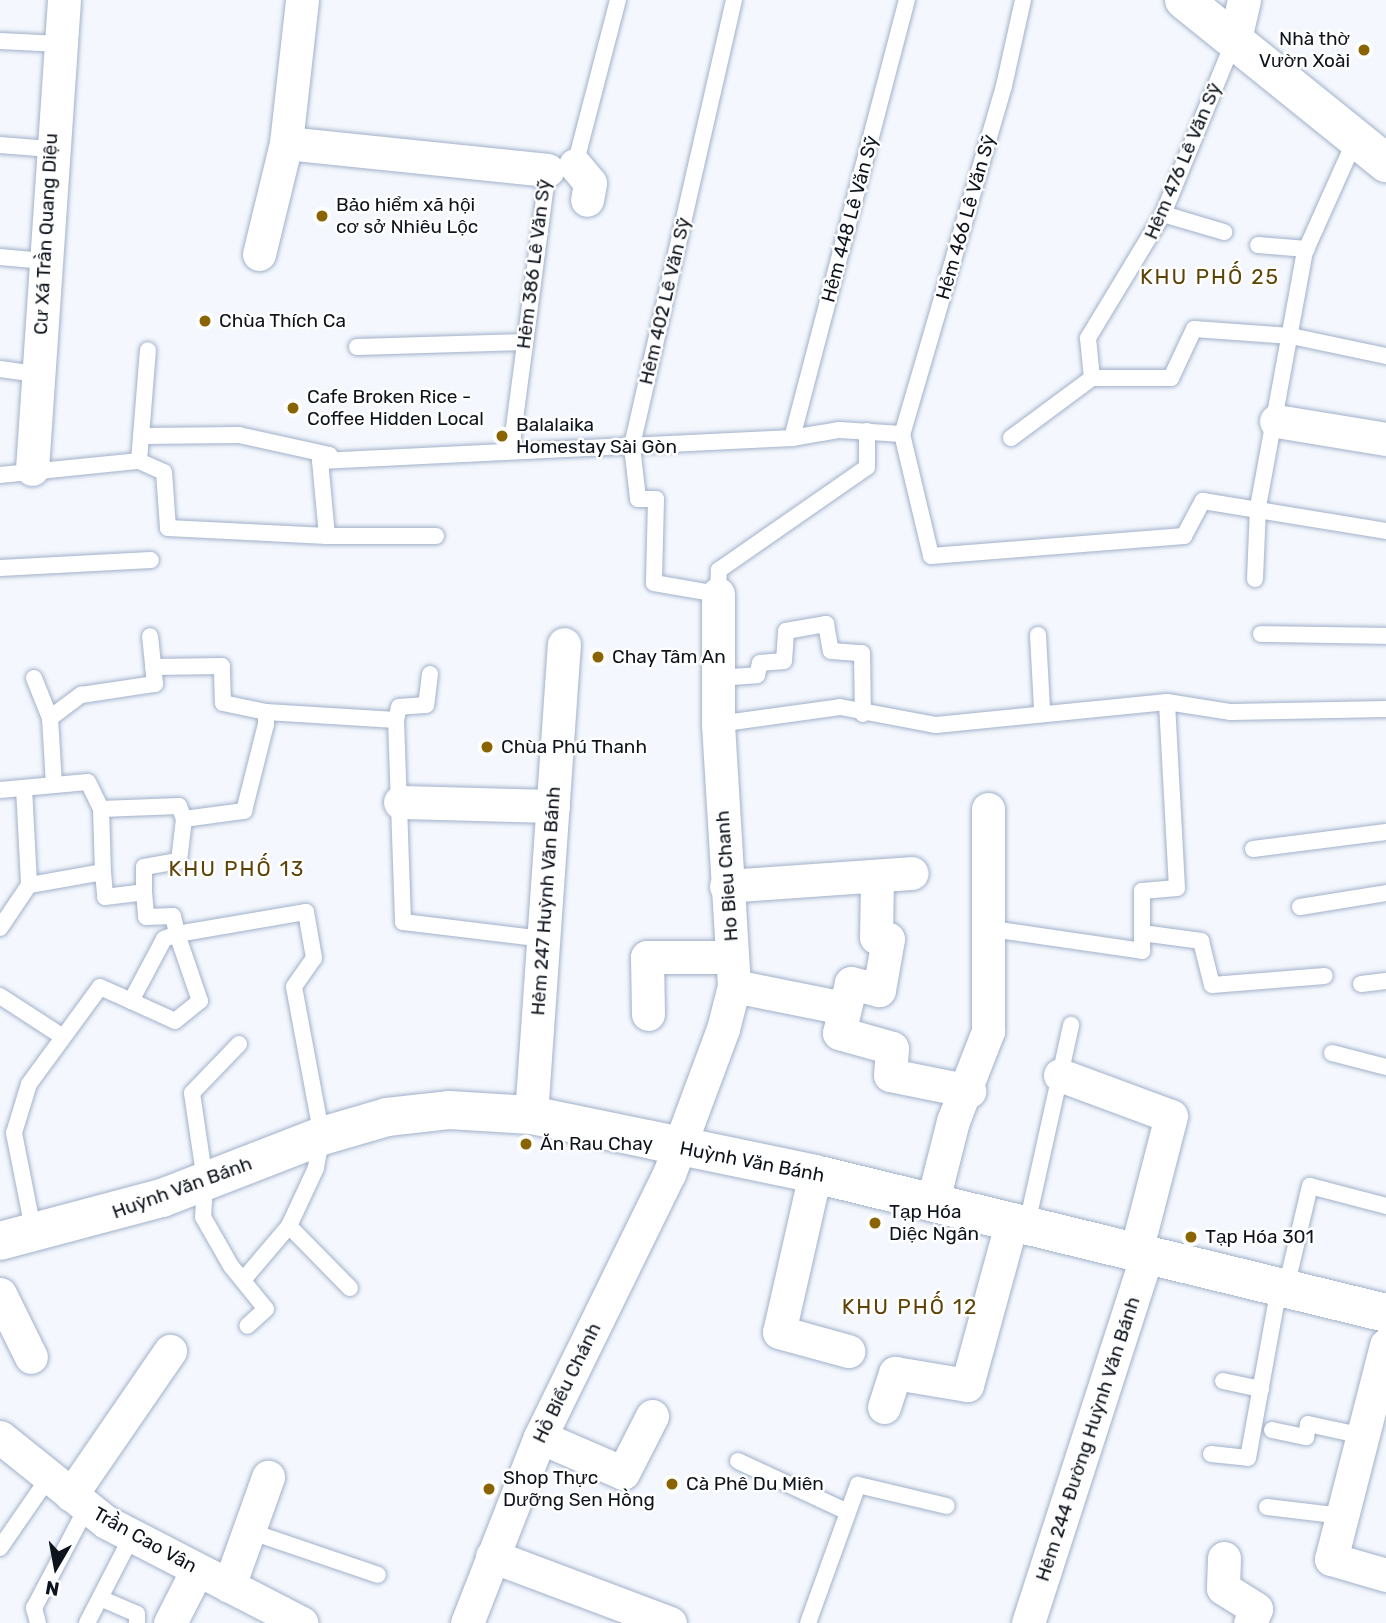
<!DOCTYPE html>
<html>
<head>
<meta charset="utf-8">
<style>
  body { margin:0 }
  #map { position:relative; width:1386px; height:1623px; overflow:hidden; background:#f4f7fd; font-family:Rubik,sans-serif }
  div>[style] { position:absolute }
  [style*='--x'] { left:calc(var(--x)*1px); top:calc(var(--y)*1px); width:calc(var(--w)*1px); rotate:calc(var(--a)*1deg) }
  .roads { filter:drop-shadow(0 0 2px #a1b1ca) drop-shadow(0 0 2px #a1b1ca) }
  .lane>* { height:16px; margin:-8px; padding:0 8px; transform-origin:8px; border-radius:8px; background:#fff }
  .street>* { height:33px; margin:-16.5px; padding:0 16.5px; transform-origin:16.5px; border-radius:16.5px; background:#fff }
  .secondary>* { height:38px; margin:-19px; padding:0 19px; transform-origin:19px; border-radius:19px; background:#fff }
  .dots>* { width:19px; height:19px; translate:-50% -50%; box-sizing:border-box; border:4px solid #fff; border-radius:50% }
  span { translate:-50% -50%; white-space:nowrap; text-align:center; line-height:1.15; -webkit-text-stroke:5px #fff; paint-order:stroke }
  .poi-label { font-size:19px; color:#0e141d }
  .right { translate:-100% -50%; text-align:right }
  .left { translate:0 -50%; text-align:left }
  .street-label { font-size:19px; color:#0e141d }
  .neighbourhood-label { font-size:21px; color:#5d4305; letter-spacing:2px }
  .north { position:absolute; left:21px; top:1532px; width:70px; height:70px; -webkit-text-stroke:5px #fff; paint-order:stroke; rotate:190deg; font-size:19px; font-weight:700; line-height:28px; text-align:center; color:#0e141d }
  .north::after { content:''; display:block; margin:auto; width:24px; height:32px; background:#0e141d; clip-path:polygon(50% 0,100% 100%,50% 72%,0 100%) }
</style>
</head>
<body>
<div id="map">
  <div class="roads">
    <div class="lane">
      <div style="--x:734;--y:0;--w:458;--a:102.9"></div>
      <div style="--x:632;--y:446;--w:53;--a:83.5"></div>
      <div style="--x:638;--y:499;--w:18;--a:0"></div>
      <div style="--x:656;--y:499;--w:84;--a:91.4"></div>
      <div style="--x:654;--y:583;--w:65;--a:9.8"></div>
      <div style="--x:718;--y:594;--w:24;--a:-88"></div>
      <div style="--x:719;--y:570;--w:180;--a:-34.8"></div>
      <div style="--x:867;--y:467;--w:36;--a:-90"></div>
      <div style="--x:1023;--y:0;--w:88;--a:102.5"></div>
      <div style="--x:1004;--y:86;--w:363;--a:106.3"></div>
      <div style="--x:902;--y:434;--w:125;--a:76.6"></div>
      <div style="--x:931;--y:556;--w:254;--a:-4.5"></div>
      <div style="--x:1184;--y:536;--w:40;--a:-62"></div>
      <div style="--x:1203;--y:501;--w:185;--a:9.3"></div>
      <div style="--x:0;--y:41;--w:60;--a:2.9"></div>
      <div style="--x:0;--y:145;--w:50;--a:4.6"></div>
      <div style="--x:1163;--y:214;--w:64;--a:16.4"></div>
      <div style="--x:1258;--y:245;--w:49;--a:4.7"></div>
      <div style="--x:0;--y:257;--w:44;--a:5.2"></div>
      <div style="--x:357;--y:347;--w:168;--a:-1.7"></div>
      <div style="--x:0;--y:369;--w:37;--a:8"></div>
      <div style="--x:1092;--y:378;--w:79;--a:0"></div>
      <div style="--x:1171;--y:378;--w:54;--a:-64.9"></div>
      <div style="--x:1194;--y:329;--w:97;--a:4.1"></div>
      <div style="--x:1291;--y:336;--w:97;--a:11.9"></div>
      <div style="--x:141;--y:436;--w:98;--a:-0.6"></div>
      <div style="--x:239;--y:435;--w:93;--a:12.4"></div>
      <div style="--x:792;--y:438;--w:453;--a:-75.3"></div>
      <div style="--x:1011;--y:438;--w:101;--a:-36.5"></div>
      <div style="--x:1092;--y:378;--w:40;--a:-95.7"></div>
      <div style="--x:1088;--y:338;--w:145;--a:-58.8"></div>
      <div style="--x:1163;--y:214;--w:187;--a:-67.7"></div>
      <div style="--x:511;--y:450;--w:282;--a:-82.5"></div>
      <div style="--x:548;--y:170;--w:27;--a:-10"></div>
      <div style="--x:575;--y:165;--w:171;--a:-75.4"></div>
      <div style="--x:139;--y:461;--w:111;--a:-85.4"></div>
      <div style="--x:0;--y:475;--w:140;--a:-5.8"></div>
      <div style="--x:139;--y:461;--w:27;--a:24"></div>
      <div style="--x:164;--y:472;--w:56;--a:85.9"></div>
      <div style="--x:168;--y:528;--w:159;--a:2.9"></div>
      <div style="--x:436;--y:536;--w:109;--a:180"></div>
      <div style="--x:327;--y:536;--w:75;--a:-95.3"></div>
      <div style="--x:320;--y:461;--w:473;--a:-2.8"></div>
      <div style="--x:792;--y:438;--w:48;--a:-9.7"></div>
      <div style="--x:839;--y:430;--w:63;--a:3.6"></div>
      <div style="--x:0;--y:568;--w:151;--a:-3"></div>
      <div style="--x:1255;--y:579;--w:72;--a:-87.6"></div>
      <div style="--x:1258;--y:507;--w:259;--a:-79.6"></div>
      <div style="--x:1305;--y:252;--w:125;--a:-65.9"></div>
      <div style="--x:1261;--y:634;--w:125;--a:0.9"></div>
      <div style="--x:1038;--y:635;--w:75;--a:86.9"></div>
      <div style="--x:430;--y:674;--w:31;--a:97"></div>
      <div style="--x:426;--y:705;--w:27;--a:176"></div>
      <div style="--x:399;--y:707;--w:13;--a:103"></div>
      <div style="--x:396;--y:720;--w:202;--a:88"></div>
      <div style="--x:403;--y:922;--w:141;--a:6.9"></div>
      <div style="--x:34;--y:678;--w:43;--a:68.2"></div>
      <div style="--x:50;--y:718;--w:67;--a:86.6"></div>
      <div style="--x:718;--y:678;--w:39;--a:-4"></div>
      <div style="--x:757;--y:675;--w:12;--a:-76"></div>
      <div style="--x:760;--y:663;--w:24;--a:-5"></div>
      <div style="--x:784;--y:661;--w:30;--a:-86"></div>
      <div style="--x:786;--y:631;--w:41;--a:-9.9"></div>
      <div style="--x:826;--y:624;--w:27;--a:80"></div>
      <div style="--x:831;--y:651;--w:31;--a:4"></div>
      <div style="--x:862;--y:653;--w:61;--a:89.1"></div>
      <div style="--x:266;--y:712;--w:130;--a:3.5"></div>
      <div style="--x:50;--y:718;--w:39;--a:-37"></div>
      <div style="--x:81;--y:695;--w:75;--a:-8.5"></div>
      <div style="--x:155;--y:684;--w:48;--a:-95.9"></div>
      <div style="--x:718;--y:724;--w:123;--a:-7.9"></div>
      <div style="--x:840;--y:707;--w:98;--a:10.6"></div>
      <div style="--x:936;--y:725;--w:232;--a:-5.7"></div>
      <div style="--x:1167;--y:702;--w:65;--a:8.9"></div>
      <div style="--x:1231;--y:712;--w:155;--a:-1.1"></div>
      <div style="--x:24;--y:788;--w:97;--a:87"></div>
      <div style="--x:0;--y:790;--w:88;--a:-5.2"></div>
      <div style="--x:88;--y:782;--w:30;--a:64"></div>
      <div style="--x:101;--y:809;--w:63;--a:88.2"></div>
      <div style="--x:103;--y:872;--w:75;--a:170"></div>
      <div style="--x:101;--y:809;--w:78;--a:-2.2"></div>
      <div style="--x:179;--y:806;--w:14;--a:69"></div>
      <div style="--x:1253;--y:849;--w:134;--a:-7.3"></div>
      <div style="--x:103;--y:872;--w:25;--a:85"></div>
      <div style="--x:105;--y:897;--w:39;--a:-7"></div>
      <div style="--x:144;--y:892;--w:25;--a:-90"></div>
      <div style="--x:144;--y:867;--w:36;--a:-10"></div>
      <div style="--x:179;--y:861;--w:42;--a:-83.2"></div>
      <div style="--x:184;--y:819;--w:61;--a:-7.6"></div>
      <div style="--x:244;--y:811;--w:90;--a:-75.8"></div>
      <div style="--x:266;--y:724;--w:12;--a:-90"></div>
      <div style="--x:266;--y:712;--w:44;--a:-168.2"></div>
      <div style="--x:223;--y:703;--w:37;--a:-92"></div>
      <div style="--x:222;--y:666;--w:69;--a:179.2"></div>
      <div style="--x:144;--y:892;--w:25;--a:85"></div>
      <div style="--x:146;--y:917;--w:27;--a:-2"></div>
      <div style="--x:173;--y:916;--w:18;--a:77"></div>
      <div style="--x:177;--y:934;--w:131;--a:-9.7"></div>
      <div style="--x:306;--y:912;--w:47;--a:80.1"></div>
      <div style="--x:314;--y:958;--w:35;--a:125"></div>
      <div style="--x:294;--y:987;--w:152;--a:79.4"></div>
      <div style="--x:322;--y:1136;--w:33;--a:101"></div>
      <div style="--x:316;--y:1168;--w:64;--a:115"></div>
      <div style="--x:289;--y:1226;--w:71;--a:130.4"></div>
      <div style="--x:1300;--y:907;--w:87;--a:-9.2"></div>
      <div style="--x:0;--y:928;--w:52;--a:-56"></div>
      <div style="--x:992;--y:929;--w:152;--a:8.3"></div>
      <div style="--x:1142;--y:951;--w:60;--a:-90"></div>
      <div style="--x:1142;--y:891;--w:35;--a:-5"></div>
      <div style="--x:1177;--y:888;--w:186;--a:-93.1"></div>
      <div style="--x:1142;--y:933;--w:60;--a:7.7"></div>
      <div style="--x:1201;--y:941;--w:45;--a:76"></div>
      <div style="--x:1212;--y:985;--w:113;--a:-4.6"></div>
      <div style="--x:1361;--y:984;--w:25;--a:-7"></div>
      <div style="--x:0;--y:996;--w:75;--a:33.1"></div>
      <div style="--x:239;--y:1044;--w:68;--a:133.8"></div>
      <div style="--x:192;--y:1093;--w:89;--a:81.6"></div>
      <div style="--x:205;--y:1181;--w:36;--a:93"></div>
      <div style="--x:203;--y:1217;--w:56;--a:60.3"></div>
      <div style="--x:231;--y:1266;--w:55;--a:50.9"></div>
      <div style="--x:266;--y:1309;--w:25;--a:138"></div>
      <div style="--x:1332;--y:1053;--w:56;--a:14.5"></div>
      <div style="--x:1027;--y:1224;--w:204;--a:-77.5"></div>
      <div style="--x:289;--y:1226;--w:87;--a:45.5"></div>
      <div style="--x:34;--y:1234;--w:103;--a:-101.2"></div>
      <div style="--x:14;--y:1133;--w:51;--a:-73"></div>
      <div style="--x:29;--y:1084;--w:120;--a:-53.8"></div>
      <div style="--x:100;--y:987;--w:34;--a:24"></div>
      <div style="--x:131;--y:1001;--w:48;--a:24.4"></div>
      <div style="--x:175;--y:1021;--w:32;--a:-39"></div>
      <div style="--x:200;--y:1001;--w:71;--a:-108.9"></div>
      <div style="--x:177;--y:934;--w:14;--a:159"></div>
      <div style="--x:164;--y:939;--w:70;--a:118"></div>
      <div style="--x:1286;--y:1288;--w:105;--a:-76.8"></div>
      <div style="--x:1310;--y:1186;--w:79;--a:14.7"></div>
      <div style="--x:1223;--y:1381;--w:39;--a:12"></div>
      <div style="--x:1272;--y:1430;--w:35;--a:12"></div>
      <div style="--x:1306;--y:1437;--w:13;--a:-81"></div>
      <div style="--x:1308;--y:1424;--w:56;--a:12.3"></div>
      <div style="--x:1211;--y:1454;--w:37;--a:6"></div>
      <div style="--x:1248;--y:1458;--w:174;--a:-79.7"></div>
      <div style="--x:738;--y:1461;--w:121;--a:24.9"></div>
      <div style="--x:1267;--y:1507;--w:76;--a:6.8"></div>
      <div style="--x:249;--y:1531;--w:136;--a:18.8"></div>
      <div style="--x:0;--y:1548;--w:86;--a:-55.4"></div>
      <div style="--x:100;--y:1598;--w:40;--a:23.4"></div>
      <div style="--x:137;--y:1614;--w:9;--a:90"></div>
      <div style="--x:38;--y:1623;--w:16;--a:-105"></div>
      <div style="--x:34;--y:1608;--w:114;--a:-62.3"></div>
      <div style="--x:87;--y:1623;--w:98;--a:-62.7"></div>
      <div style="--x:808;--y:1623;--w:147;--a:-70.1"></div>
      <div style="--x:858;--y:1485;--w:91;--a:13.3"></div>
    </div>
    <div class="street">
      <div style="--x:1235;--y:39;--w:40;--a:-77"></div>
      <div style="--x:286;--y:143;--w:263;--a:5.9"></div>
      <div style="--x:575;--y:165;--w:23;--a:50"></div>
      <div style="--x:590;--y:183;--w:17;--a:100"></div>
      <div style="--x:259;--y:254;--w:114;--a:-76.3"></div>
      <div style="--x:286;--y:143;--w:144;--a:-83.6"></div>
      <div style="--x:1276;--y:421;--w:111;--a:9.3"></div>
      <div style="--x:32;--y:469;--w:470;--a:-86.1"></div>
      <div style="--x:400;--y:802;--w:153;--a:1.5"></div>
      <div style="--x:877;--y:876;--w:61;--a:90.9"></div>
      <div style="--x:876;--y:937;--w:12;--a:9"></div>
      <div style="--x:888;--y:939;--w:52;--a:100"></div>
      <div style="--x:879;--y:990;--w:29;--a:-166"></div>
      <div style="--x:851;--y:983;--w:51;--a:103.5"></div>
      <div style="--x:839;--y:1033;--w:55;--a:15.8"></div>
      <div style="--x:892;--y:1048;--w:27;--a:94"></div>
      <div style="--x:890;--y:1075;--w:81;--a:11.4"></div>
      <div style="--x:726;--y:886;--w:186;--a:-4"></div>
      <div style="--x:734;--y:986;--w:112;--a:11.3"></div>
      <div style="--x:648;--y:1014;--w:57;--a:-91"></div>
      <div style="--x:647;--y:957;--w:85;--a:0"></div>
      <div style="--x:1060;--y:1075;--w:118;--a:20.3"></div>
      <div style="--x:1171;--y:1116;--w:139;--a:104.5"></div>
      <div style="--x:531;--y:1115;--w:472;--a:-86"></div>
      <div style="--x:815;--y:1174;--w:162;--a:102.8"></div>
      <div style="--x:779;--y:1332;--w:72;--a:15.4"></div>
      <div style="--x:933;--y:1200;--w:81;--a:-75.8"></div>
      <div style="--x:953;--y:1121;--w:97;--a:-68.7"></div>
      <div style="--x:988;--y:1031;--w:222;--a:-90"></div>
      <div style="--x:0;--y:1294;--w:70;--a:63.8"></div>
      <div style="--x:1386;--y:1345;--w:221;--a:104.4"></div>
      <div style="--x:1331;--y:1559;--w:57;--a:16.2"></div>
      <div style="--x:884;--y:1407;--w:36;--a:-72"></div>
      <div style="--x:895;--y:1373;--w:73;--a:9.5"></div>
      <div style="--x:967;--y:1385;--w:171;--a:-74.7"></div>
      <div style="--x:0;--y:1437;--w:136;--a:38.7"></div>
      <div style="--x:106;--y:1522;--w:220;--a:27.3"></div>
      <div style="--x:540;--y:1437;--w:90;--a:23.4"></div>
      <div style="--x:623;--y:1473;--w:64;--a:-63"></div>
      <div style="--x:71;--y:1495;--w:175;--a:-55.5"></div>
      <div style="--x:492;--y:1556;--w:190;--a:20.6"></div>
      <div style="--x:1224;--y:1558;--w:30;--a:92"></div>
      <div style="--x:1223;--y:1588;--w:39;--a:32"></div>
      <div style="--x:1256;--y:1609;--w:15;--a:113"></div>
      <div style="--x:229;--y:1586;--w:116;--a:-70.3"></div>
      <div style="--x:170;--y:1623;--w:59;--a:-63"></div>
      <div style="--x:467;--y:1623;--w:200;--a:-68.6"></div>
      <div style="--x:540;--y:1437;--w:293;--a:-63.9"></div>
      <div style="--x:669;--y:1174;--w:155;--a:-69.6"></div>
      <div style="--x:723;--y:1029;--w:44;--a:-75.7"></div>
      <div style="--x:734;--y:986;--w:262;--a:-93.5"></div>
      <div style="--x:718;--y:724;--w:130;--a:-90"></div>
      <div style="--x:1028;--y:1623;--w:388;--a:-72.1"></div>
    </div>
    <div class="secondary">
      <div style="--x:1184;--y:0;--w:260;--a:38.9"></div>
      <div style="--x:0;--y:1241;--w:168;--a:-14.9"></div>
      <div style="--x:162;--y:1198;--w:172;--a:-21.2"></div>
      <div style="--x:322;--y:1136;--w:68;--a:-16.3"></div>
      <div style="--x:387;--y:1117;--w:62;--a:-6.4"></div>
      <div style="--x:449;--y:1110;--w:82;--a:3.5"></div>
      <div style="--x:531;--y:1115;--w:290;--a:11.7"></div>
      <div style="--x:815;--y:1174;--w:588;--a:13.68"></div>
    </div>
  </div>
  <div class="dots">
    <div style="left:1364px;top:50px;background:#8a6302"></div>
    <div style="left:322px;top:216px;background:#8a6302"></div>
    <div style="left:205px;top:321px;background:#8a6302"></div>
    <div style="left:293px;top:408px;background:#8a6302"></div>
    <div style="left:502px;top:436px;background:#8a6302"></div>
    <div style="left:598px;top:657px;background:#8a6302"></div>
    <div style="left:487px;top:747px;background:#8a6302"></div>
    <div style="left:526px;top:1144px;background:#8a6302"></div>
    <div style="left:875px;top:1223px;background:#8a6302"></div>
    <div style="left:1191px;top:1237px;background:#8a6302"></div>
    <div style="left:672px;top:1484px;background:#8a6302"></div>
    <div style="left:489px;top:1489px;background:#8a6302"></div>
  </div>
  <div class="poi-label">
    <span class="right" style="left:1350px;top:50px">Nhà thờ<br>Vườn Xoài</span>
    <span class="left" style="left:336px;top:216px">Bảo hiểm xã hội<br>cơ sở Nhiêu Lộc</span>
    <span class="left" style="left:219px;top:321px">Chùa Thích Ca</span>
    <span class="left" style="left:307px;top:408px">Cafe Broken Rice -<br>Coffee Hidden Local</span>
    <span class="left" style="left:516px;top:436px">Balalaika<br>Homestay Sài Gòn</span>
    <span class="left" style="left:612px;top:657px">Chay Tâm An</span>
    <span class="left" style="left:501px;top:747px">Chùa Phú Thanh</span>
    <span class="left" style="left:540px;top:1144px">Ăn Rau Chay</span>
    <span class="left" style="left:889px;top:1223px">Tạp Hóa<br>Diệc Ngân</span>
    <span class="left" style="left:1205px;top:1237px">Tạp Hóa 301</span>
    <span class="left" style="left:503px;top:1489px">Shop Thực<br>Dưỡng Sen Hồng</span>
    <span class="left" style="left:686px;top:1484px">Cà Phê Du Miên</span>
  </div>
  <div class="street-label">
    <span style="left:1183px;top:161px;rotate:-67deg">Hẻm 476 Lê Văn Sỹ</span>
    <span style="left:966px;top:217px;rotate:-74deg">Hẻm 466 Lê Văn Sỹ</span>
    <span style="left:850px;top:219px;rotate:-75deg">Hẻm 448 Lê Văn Sỹ</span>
    <span style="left:46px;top:234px;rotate:-87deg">Cư Xá Trần Quang Diệu</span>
    <span style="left:534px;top:264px;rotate:-83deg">Hẻm 386 Lê Văn Sỹ</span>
    <span style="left:665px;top:301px;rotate:-77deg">Hẻm 402 Lê Văn Sỹ</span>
    <span style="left:727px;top:876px;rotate:-94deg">Ho Bieu Chanh</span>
    <span style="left:546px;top:901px;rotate:-86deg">Hẻm 247 Huỳnh Văn Bánh</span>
    <span style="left:752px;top:1162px;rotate:11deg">Huỳnh Văn Bánh</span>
    <span style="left:182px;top:1188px;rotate:-20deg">Huỳnh Văn Bánh</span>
    <span style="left:567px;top:1383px;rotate:-64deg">Hồ Biểu Chánh</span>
    <span style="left:1088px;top:1439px;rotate:-72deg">Hẻm 244 Đường Huỳnh Văn Bánh</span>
    <span style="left:145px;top:1540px;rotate:29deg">Trần Cao Vân</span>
  </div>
  <div class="neighbourhood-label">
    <span style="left:1210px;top:277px">KHU PHỐ 25</span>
    <span style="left:237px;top:869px">KHU PHỐ 13</span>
    <span style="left:910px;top:1307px">KHU PHỐ 12</span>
  </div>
  <div class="north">N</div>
</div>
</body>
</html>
